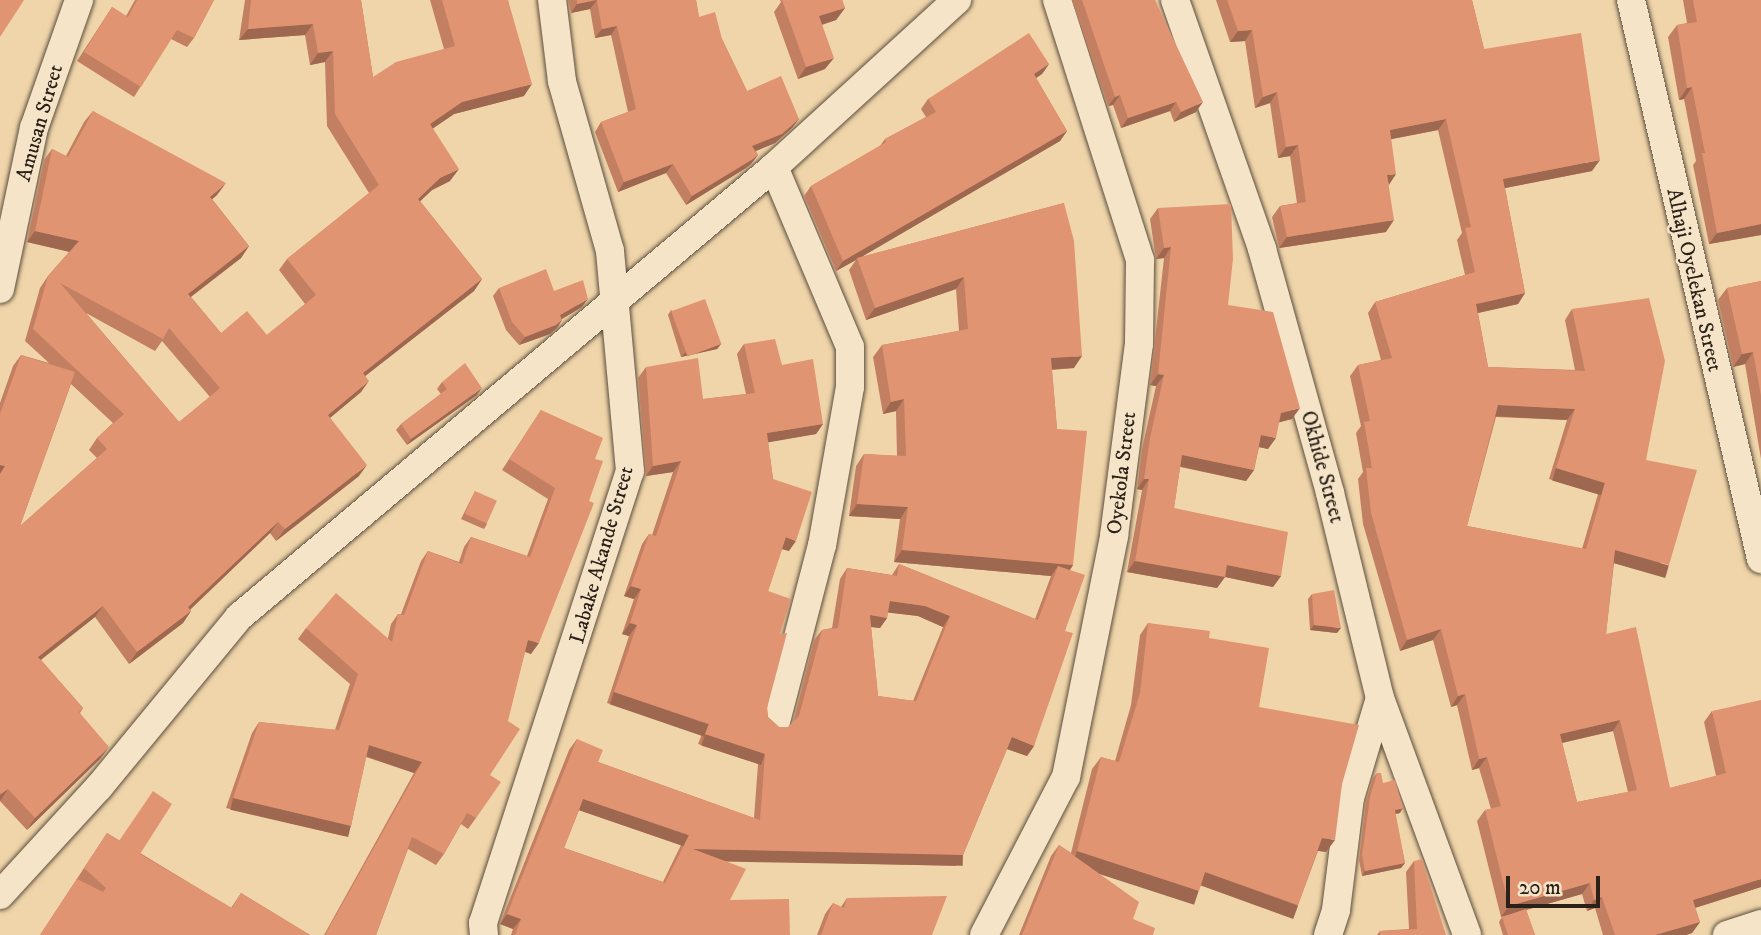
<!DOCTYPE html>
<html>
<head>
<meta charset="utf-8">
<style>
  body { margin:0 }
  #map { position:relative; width:1761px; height:935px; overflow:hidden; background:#f0d5aa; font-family:"IM FELL DW Pica",serif }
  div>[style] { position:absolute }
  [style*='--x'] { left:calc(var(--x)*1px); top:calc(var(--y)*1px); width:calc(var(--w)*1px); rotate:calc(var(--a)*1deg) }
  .roads { filter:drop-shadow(0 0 2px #5c4e3d) drop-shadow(0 0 2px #5c4e3d) }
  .minor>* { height:28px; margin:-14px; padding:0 14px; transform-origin:14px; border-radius:14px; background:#f5e4c8 }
  .wall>* { inset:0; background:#c27f62 }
  .shaded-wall>* { inset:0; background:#9e6850; transform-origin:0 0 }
  .building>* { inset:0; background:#e19472; transform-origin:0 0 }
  span { translate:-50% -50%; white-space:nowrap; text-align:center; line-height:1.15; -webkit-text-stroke:5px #f5e4c8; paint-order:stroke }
  .street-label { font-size:21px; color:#2b2119 }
  .scale { position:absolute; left:1506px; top:876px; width:94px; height:32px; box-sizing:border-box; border:4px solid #2b2119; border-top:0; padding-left:9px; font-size:21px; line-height:24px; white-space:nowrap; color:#2b2119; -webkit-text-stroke:5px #f5e4c8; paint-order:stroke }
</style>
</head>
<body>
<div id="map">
  <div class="roads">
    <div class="minor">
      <div style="--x:1175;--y:0;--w:264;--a:70.7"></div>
      <div style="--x:1262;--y:249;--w:253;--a:74.4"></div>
      <div style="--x:1330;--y:493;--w:211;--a:76.3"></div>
      <div style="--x:1380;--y:698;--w:252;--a:69.8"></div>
      <div style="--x:1631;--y:0;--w:574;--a:76.91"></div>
      <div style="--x:774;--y:167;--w:195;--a:67.1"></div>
      <div style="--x:850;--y:347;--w:40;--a:90"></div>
      <div style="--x:850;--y:387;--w:160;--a:100"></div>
      <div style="--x:822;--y:545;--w:183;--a:104.6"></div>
      <div style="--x:0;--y:289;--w:165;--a:-78.1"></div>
      <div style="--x:34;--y:128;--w:136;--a:-70.6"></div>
      <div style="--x:0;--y:895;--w:147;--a:-47.5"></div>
      <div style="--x:99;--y:787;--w:220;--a:-50.5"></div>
      <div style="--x:239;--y:617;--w:699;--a:-40.07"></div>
      <div style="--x:774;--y:167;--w:248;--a:-42.4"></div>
      <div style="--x:484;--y:935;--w:12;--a:-95"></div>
      <div style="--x:483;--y:923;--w:475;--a:-72"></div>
      <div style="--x:630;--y:471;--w:221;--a:-95.2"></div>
      <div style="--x:610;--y:251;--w:177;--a:-105.8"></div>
      <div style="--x:562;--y:81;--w:82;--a:-97"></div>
      <div style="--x:984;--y:935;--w:178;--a:-62.6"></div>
      <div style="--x:1066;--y:777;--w:246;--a:-78.7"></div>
      <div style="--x:1114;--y:536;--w:194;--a:-82.6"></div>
      <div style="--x:1139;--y:344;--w:84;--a:-89.3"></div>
      <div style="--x:1140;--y:260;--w:273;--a:-107.7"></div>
      <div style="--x:1328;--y:935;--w:26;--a:-72"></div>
      <div style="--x:1336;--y:910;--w:113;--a:-82.9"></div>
      <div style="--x:1350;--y:798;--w:104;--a:-73.3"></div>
      <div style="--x:1727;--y:935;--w:36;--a:-18"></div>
    </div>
  </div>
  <div class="wall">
    <div style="clip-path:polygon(135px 0,214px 0,194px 38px,187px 47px,171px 39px,134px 97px,77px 61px,112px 7px,126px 16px)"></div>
    <div style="clip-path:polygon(evenodd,245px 0,361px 0,373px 77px,444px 49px,430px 0,508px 0,524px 96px,454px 114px,433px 128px,450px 181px,432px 190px,420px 201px,482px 279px,474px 291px,365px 376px,361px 392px,330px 418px,359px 476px,276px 541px,270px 533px,190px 610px,191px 611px,183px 623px,129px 664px,95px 617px,41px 660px,83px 708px,80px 713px,101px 758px,27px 830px,0 801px,0 403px,13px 366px,21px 355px,49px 363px,25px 341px,40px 288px,48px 276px,69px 252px,27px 242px,44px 160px,52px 149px,66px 156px,84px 122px,93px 111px,217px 195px,212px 199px,249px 246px,241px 258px,191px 297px,221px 333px,267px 335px,305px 304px,279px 270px,287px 259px,369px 193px,327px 126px,325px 62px,310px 65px,305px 35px,239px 40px,245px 0,86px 313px,155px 351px,162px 341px,210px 397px,179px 422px,86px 313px,245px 0,71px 384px,113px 423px,97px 438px,89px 450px,97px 458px,20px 526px,71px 384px)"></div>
    <div style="clip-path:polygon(568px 0,696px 0,699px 17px,722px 39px,747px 91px,799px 119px,792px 128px,775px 143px,756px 151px,758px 155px,751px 164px,746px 168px,686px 205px,666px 173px,618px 192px,595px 132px,601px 122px,628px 112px,611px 35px,595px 38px,590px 9px,571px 13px)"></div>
    <div style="clip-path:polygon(780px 0,842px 0,845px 8px,836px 20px,822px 25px,825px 69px,798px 79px,774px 12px,781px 2px)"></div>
    <div style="clip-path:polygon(1072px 0,1155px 0,1196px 112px,1174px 122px,1170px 111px,1121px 128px,1113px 105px,1108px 106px)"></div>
    <div style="clip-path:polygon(evenodd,1216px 0,1472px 0,1484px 49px,1592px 171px,1505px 188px,1525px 293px,1518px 304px,1478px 313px,1488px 367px,1575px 370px,1565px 320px,1572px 309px,1646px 460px,1662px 576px,1614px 563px,1606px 634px,1670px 788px,1716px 776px,1704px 722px,1712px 711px,1761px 887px,1695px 908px,1700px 922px,1692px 933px,1686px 935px,1603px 935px,1595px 908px,1587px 911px,1582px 894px,1526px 910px,1535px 935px,1503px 935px,1499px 922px,1502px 917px,1508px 915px,1501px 917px,1477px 821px,1485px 810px,1491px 809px,1479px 768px,1472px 770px,1457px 705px,1451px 707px,1433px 640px,1400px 651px,1363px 524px,1358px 479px,1363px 472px,1356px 433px,1361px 426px,1350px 376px,1358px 365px,1381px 360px,1368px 313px,1375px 302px,1465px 275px,1457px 240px,1462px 233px,1438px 130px,1391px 139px,1386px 232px,1279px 248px,1272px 217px,1280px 206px,1297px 203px,1290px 156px,1278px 158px,1270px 103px,1255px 108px,1245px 41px,1230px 42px,1216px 0,1496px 417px,1567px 420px,1549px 479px,1598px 494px,1582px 549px,1467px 526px,1496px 417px,1216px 0,1613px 731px,1628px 792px,1577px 802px,1562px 743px,1613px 731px)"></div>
    <div style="clip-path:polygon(1683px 0,1761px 0,1761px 235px,1709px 244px,1693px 165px,1696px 161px,1684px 99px,1679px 100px,1668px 37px,1677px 25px,1687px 23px)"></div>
    <div style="clip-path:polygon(evenodd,1049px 64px,1042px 74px,1036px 78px,1067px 131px,1060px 141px,861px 257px,1064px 203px,1074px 368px,1052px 370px,1057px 429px,1073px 565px,1070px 570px,1065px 631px,1034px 746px,1027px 756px,1007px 749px,963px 855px,956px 866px,722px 860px,730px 900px,790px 935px,511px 935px,513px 929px,500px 924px,569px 750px,577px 739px,598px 762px,754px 818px,758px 764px,698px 744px,702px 734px,607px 703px,629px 636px,622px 634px,634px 599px,624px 596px,642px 544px,649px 534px,652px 535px,673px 472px,646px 476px,638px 378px,646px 367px,703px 399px,746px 394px,737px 354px,744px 344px,782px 365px,823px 424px,816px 434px,768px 442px,773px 479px,789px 551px,782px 549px,768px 591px,780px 634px,767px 708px,768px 717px,779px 727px,788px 727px,793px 723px,814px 640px,822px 630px,832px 628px,840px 579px,847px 568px,892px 575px,899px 564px,1035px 619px,1051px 576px,894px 562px,900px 519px,849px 516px,856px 466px,864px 454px,897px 456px,896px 411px,883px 414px,873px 357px,882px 345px,959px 331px,956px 289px,866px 320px,849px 270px,856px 260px,836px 271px,804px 196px,811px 186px,880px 146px,885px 139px,926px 117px,921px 109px,928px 99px,1049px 64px,888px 612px,918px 616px,943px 627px,913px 701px,878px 696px,871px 627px,880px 628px,887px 618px,888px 612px,1049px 64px,579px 810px,681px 845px,663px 882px,564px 848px,579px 810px)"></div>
    <div style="clip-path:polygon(1158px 208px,1228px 305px,1292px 419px,1279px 422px,1268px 449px,1259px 447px,1254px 470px,1246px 481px,1180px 467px,1174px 508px,1281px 576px,1273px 587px,1225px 577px,1217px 588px,1127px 572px,1142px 490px,1137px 489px,1142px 449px,1156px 386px,1150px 385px,1164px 258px,1156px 259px,1150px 219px)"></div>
    <div style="clip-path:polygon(1761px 281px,1761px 459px,1745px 364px,1733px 367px,1718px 300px,1727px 288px)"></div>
    <div style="clip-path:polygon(499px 288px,554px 291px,582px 307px,562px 319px,557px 328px,550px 334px,519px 345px,506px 330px,493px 296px)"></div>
    <div style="clip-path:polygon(671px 310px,721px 344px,717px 349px,681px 357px,668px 315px)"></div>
    <div style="clip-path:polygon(442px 382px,477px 395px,407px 445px,396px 430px,401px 424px,441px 394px,437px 389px)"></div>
    <div style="clip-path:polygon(541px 410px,595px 459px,531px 654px,525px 652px,490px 775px,476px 818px,468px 829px,461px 824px,444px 854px,436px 865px,408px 849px,376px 935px,324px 935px,414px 773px,366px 757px,351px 826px,344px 836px,226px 808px,252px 733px,259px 722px,335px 730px,350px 684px,298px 639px,306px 628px,388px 638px,391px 624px,398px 614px,401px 614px,421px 561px,428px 551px,459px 562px,464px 547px,471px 537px,527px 556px,548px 499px,502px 470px)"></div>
    <div style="clip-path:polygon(475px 491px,487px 524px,484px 529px,461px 519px)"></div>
    <div style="clip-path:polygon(1312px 594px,1337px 633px,1310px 630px,1308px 599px)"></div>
    <div style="clip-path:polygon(1148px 623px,1209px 638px,1259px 707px,1342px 784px,1326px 852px,1318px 851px,1298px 905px,1290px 917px,1201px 885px,1191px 903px,1099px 873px,1133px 919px,1153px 935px,1019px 935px,1051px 856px,1059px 845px,1071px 853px,1092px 769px,1101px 757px,1115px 761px,1131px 705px,1140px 635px)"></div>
    <div style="clip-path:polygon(1377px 773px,1400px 813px,1395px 814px,1405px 863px,1401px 868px,1362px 876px,1359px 860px,1366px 801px,1373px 778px)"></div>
    <div style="clip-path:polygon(107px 833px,231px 908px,241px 893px,310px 935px,40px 935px)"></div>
    <div style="clip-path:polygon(1414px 861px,1446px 935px,1377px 935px,1380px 931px,1409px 929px,1406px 872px)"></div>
    <div style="clip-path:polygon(847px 898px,932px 935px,817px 935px,825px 914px,833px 903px,841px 907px)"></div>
  </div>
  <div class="shaded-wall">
    <div style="clip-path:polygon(597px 0,590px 9px,571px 13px,577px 4px)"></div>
    <div style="clip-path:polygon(845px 8px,836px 20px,811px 28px,819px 16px)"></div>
    <div style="clip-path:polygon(313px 24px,305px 35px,239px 40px,248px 29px)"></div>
    <div style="clip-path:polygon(617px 26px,611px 35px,595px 38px,602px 29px)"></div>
    <div style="clip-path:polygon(1252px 30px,1245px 41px,1230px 42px,1238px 31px)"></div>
    <div style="clip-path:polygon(333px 51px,325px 62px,310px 65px,318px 53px)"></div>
    <div style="clip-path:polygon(834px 58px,825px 69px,798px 79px,806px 67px)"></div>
    <div style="clip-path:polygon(1049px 64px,1042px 74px,1027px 84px,1034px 74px)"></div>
    <div style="clip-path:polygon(532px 84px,524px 96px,454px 114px,422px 136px,430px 124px,462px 102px)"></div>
    <div style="clip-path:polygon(1692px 87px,1684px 99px,1679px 100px,1687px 88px)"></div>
    <div style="clip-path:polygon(1277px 92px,1270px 103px,1255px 108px,1263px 97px)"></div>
    <div style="clip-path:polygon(1120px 95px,1113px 105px,1108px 106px,1115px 97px)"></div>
    <div style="clip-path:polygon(1176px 102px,1170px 111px,1121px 128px,1128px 118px)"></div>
    <div style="clip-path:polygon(1203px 102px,1196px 112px,1174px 122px,1181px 112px)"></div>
    <div style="clip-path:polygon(799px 119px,792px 128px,775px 143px,746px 155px,752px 146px)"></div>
    <div style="clip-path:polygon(1446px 119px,1438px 130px,1382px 141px,1390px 130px)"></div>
    <div style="clip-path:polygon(1067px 131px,1060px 141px,858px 259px,857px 258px,856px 260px,836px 271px,843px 261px)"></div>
    <div style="clip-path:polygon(1298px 145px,1290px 156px,1278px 158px,1286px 147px)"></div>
    <div style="clip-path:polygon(758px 155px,751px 164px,746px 168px,686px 205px,692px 196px)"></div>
    <div style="clip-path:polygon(1600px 160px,1592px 171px,1495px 190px,1503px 179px)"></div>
    <div style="clip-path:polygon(673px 164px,666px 173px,618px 192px,624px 182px)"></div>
    <div style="clip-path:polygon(459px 169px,450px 181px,432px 190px,410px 211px,418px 199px,440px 178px)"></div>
    <div style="clip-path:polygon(1396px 174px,1389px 185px,1387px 175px)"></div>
    <div style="clip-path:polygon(226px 183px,217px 195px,202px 208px,210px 197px)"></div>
    <div style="clip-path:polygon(1394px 220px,1386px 232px,1279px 248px,1287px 237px)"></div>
    <div style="clip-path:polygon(1761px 224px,1761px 235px,1709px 244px,1717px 233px)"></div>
    <div style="clip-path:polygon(35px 231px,79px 241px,71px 252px,27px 242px)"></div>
    <div style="clip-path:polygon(249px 246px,241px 258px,180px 305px,188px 294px)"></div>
    <div style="clip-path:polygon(1171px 247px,1164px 258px,1156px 259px,1164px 248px)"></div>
    <div style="clip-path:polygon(964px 277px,956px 289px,866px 320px,875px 308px)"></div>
    <div style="clip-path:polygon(482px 279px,474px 291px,355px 384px,363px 373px)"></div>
    <div style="clip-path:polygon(1525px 293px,1518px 304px,1469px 315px,1476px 304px)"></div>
    <div style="clip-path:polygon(588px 299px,582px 307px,555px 323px,560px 315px)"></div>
    <div style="clip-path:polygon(562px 320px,557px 328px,550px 334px,519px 345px,525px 337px)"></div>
    <div style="clip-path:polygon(721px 344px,717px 349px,681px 357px,685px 353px)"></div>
    <div style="clip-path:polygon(1753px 352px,1745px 364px,1733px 367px,1742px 354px)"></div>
    <div style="clip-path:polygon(1082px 356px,1074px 368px,1042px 370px,1051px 358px)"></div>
    <div style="clip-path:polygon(1158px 374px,1164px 375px,1156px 386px,1150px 385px)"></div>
    <div style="clip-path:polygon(369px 381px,361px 392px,319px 427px,328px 415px)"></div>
    <div style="clip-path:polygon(482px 388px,477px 395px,407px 445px,411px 439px)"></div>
    <div style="clip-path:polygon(904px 399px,896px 411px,883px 414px,891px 402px)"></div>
    <div style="clip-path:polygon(1498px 405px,1575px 409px,1567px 420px,1491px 416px)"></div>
    <div style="clip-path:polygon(1300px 408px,1292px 419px,1273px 424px,1281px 413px)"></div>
    <div style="clip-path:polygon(823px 424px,816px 434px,759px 444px,767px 433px)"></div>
    <div style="clip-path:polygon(1261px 435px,1276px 438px,1268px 449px,1254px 446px)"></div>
    <div style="clip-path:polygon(1182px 455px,1254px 470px,1246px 481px,1174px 465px)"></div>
    <div style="clip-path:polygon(681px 461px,673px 472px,646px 476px,653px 466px)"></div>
    <div style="clip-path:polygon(0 465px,5px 466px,0 474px)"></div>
    <div style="clip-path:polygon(367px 465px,359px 476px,276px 541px,285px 529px)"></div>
    <div style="left:1556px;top:468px;width:51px;height:13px;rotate:17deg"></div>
    <div style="clip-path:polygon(1144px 479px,1149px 479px,1142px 490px,1137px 489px)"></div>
    <div style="clip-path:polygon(857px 504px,908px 507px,900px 519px,849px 516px)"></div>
    <div style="clip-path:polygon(278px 522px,270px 533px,180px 619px,188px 607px)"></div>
    <div style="clip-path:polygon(786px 537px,796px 541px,789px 551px,778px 548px)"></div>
    <div style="clip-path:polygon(902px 550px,1073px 565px,1065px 577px,1058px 566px,1051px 576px,894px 562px)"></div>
    <div style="left:1615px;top:550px;width:56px;height:13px;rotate:16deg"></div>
    <div style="clip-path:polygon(1135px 561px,1227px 565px,1281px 576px,1273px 587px,1225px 577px,1217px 588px,1127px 572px)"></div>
    <div style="clip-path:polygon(631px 586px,641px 589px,634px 599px,624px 596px)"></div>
    <div style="clip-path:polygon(890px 601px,925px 606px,950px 616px,943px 627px,918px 616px,883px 612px)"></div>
    <div style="clip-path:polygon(103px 606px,95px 617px,30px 668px,38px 657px)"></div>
    <div style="clip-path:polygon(191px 611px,183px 623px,129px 664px,137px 652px)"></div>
    <div style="clip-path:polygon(870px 615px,887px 618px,880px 628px,863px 626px)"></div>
    <div style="clip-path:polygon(630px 623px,637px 625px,629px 636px,622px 634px)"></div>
    <div style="clip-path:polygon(1314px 625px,1341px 628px,1337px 633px,1310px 630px)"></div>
    <div style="clip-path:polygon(1441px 629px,1433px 640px,1400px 651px,1407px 640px)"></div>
    <div style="clip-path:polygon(528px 640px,539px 643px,531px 654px,521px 650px)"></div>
    <div style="left:614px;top:692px;width:100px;height:13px;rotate:19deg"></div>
    <div style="clip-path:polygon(1465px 694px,1457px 705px,1451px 707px,1458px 696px)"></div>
    <div style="clip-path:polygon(1620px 720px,1613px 731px,1553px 745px,1560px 734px)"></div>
    <div style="left:705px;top:734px;width:63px;height:12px;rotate:18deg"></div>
    <div style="clip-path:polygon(1012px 737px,1034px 746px,1027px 756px,1004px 748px)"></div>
    <div style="clip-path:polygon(369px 745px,422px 762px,414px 773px,362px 755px)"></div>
    <div style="clip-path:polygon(109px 747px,101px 758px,27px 830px,35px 818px)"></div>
    <div style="clip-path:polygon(1487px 757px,1479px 768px,1472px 770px,1479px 759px)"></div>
    <div style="clip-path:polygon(8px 789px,0 801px,0 796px,1px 794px)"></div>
    <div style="left:233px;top:798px;width:121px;height:12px;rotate:13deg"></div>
    <div style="left:583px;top:799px;width:112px;height:12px;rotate:19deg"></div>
    <div style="clip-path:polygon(1403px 808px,1400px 813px,1391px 815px,1395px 810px)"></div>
    <div style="clip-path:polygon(1322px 838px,1335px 840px,1326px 852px,1314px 850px)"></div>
    <div style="left:693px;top:849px;width:270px;height:12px;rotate:1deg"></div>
    <div style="left:1077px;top:851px;width:128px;height:15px;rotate:18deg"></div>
    <div style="clip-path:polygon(1405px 863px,1401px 868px,1362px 876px,1365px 871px)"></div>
    <div style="left:1205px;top:872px;width:99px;height:14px;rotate:20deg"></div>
    <div style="clip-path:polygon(1761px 879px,1761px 887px,1685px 911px,1693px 900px)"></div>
    <div style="clip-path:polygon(1590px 883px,1582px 894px,1501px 917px,1509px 906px)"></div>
    <div style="clip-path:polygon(1602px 897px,1595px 908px,1587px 911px,1594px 900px)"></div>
    <div style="clip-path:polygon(507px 914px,521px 919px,513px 929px,500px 924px)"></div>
    <div style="clip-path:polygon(1700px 922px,1692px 933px,1686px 935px,1655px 935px)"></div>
  </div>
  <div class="building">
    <div style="clip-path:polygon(0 0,24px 0,0 37px)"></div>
    <div style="clip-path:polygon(137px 0,214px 0,194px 38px,177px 30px,141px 87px,84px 52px,112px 7px,128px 17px)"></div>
    <div style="clip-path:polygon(evenodd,251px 0,361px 0,373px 77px,396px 62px,455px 46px,442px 0,508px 0,532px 84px,462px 102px,430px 124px,459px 169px,440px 178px,418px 199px,482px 279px,363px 373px,369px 381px,328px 415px,367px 465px,285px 529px,278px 522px,188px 607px,191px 611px,137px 652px,103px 606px,38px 657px,83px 708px,79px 712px,109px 747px,35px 818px,8px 789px,1px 794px,0 793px,0 474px,5px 466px,0 465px,0 414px,21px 355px,75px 372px,20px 526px,107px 449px,97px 438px,124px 414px,33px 329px,48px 276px,79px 241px,35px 231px,52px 149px,68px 157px,93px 111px,226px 183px,210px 197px,249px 246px,188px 294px,221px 333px,247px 311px,267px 335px,316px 295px,287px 259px,379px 185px,335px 114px,333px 51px,318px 53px,313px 24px,248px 29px,251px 0,60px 283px,163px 339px,169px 328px,220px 388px,179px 422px,60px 283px)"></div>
    <div style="clip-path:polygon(577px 0,596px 0,577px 4px)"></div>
    <div style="clip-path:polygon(597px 0,696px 0,699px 17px,715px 12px,722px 39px,747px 91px,781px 76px,799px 119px,782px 134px,752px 146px,758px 155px,753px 159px,692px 196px,673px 164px,624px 182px,601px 122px,636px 109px,617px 26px,602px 29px)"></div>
    <div style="clip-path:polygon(782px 0,842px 0,845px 8px,819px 16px,834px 58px,806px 67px)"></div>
    <div style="clip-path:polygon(1082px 0,1155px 0,1203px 102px,1181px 112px,1176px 102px,1128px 118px,1120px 95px,1115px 97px)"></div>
    <div style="clip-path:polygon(evenodd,1227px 0,1472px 0,1484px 49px,1581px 33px,1600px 160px,1503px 179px,1525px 293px,1476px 304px,1488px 367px,1585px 371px,1572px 309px,1649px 298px,1665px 361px,1646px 460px,1697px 470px,1669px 565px,1615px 550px,1606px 634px,1636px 627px,1670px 788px,1726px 773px,1712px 711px,1761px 700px,1761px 879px,1693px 900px,1700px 922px,1655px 935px,1615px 935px,1602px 897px,1594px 900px,1590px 883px,1509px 906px,1485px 810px,1501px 806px,1487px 757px,1479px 759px,1465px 694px,1458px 696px,1441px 629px,1407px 640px,1371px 513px,1366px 468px,1372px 468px,1364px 422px,1370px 421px,1358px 365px,1392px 358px,1375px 302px,1475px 272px,1465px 228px,1471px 227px,1446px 119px,1390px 130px,1396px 174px,1387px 175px,1394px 220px,1287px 237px,1280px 206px,1306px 202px,1298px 145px,1286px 147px,1277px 92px,1263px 97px,1252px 30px,1238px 31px,1227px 0,1498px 405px,1575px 409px,1556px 468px,1605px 483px,1586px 549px,1467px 526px,1498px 405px,1227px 0,1620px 720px,1637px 790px,1577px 802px,1560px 734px,1620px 720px)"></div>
    <div style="clip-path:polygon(1693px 0,1761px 0,1761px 224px,1717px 233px,1702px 153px,1705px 153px,1692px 87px,1687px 88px,1677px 25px,1697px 22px)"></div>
    <div style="clip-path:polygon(1029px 33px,1049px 64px,1034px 74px,1067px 131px,843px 261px,811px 186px,886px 142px,885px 139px,936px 112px,928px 99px)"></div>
    <div style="clip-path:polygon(1064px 203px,1074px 241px,1082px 356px,1051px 358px,1057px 429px,1087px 431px,1073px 565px,902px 550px,908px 507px,857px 504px,864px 454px,906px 456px,904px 399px,891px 402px,882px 345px,968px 329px,964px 277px,875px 308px,857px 258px)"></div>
    <div style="clip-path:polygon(1231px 204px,1233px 259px,1228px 305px,1273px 312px,1300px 408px,1281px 413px,1276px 438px,1261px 435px,1254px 470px,1182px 455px,1174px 508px,1288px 532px,1281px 576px,1227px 565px,1225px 577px,1135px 561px,1149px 479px,1144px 479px,1150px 438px,1164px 375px,1158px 374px,1171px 247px,1164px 248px,1158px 208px)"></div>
    <div style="clip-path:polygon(546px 269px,554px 291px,583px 280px,588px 299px,560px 315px,562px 320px,556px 325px,525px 337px,512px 322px,499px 288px)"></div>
    <div style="clip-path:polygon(1761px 281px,1761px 396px,1753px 352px,1742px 354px,1727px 288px)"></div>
    <div style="left:705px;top:299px;width:48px;height:36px;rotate:70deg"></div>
    <div style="clip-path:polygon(evenodd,775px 339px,782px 365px,813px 359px,823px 424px,767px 433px,773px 479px,812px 492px,796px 541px,786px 537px,768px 591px,791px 599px,780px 634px,787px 633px,767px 708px,768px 717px,779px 727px,788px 727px,799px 716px,822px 630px,838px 628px,847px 568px,897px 576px,899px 564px,1038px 620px,1058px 566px,1085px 575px,1065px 631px,1073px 633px,1034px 746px,1012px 737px,963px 855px,693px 849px,746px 869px,730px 900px,789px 899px,790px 935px,515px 935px,521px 919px,507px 914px,577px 739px,603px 750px,598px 762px,760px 820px,765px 754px,705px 734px,709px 724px,614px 692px,637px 625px,630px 623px,641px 589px,631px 586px,649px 534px,656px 536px,681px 461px,653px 466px,646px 367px,698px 358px,703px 399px,755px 393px,744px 344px,775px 339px,890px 601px,925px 606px,950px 616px,916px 701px,878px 696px,870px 615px,887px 618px,890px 601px,775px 339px,583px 799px,689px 835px,665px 883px,564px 848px,583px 799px)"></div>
    <div style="clip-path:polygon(465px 363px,482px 388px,411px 439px,401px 424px,447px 389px,442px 382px)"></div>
    <div style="clip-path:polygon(541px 410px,603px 438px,595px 459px,603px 461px,589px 501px,594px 503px,539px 643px,528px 640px,508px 721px,520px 729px,490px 775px,501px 782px,476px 818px,467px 813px,444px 854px,412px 837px,376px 935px,325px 935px,422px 762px,369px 745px,351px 826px,233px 798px,259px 722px,339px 730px,358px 674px,306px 628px,336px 593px,392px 642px,398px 614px,404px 615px,428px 551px,462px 564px,471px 537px,530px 557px,555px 488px,509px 459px)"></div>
    <div style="left:475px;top:491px;width:24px;height:25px;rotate:24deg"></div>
    <div style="clip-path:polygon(1334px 590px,1341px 628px,1314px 625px,1312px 594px)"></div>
    <div style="clip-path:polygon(1148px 623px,1210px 631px,1209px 638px,1269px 648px,1259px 707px,1359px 725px,1342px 784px,1335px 840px,1322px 838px,1298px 905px,1205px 872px,1199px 891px,1077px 851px,1101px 757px,1119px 762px,1140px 693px)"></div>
    <div style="clip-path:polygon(1377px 773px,1381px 773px,1383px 783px,1395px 780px,1403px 808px,1395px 810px,1405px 863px,1365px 871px,1362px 855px,1370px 797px)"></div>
    <div style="clip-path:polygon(153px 791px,172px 804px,140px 854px,232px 908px,241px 893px,310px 935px,40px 935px,77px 879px,103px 892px,106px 888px,84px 868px,107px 833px,119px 841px)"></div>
    <div style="clip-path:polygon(1059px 845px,1139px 902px,1133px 919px,1155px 928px,1153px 935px,1022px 935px)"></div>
    <div style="clip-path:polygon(1422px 859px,1446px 935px,1380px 935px,1380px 931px,1417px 929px,1414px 861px)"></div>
    <div style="clip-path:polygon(947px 896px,932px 935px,821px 935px,833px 903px,844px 908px,847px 898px)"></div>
    <div style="clip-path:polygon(1526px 909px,1535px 935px,1508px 935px,1502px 917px)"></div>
  </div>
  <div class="street-label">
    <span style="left:40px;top:123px;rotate:-74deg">Amusan Street</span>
    <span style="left:1694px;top:280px;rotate:77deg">Alhaji Oyelekan Street</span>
    <span style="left:1322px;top:467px;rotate:75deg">Okhide Street</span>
    <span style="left:1122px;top:473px;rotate:-83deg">Oyekola Street</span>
    <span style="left:602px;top:555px;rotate:-74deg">Labake Akande Street</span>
  </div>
  <div class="scale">20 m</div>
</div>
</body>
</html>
